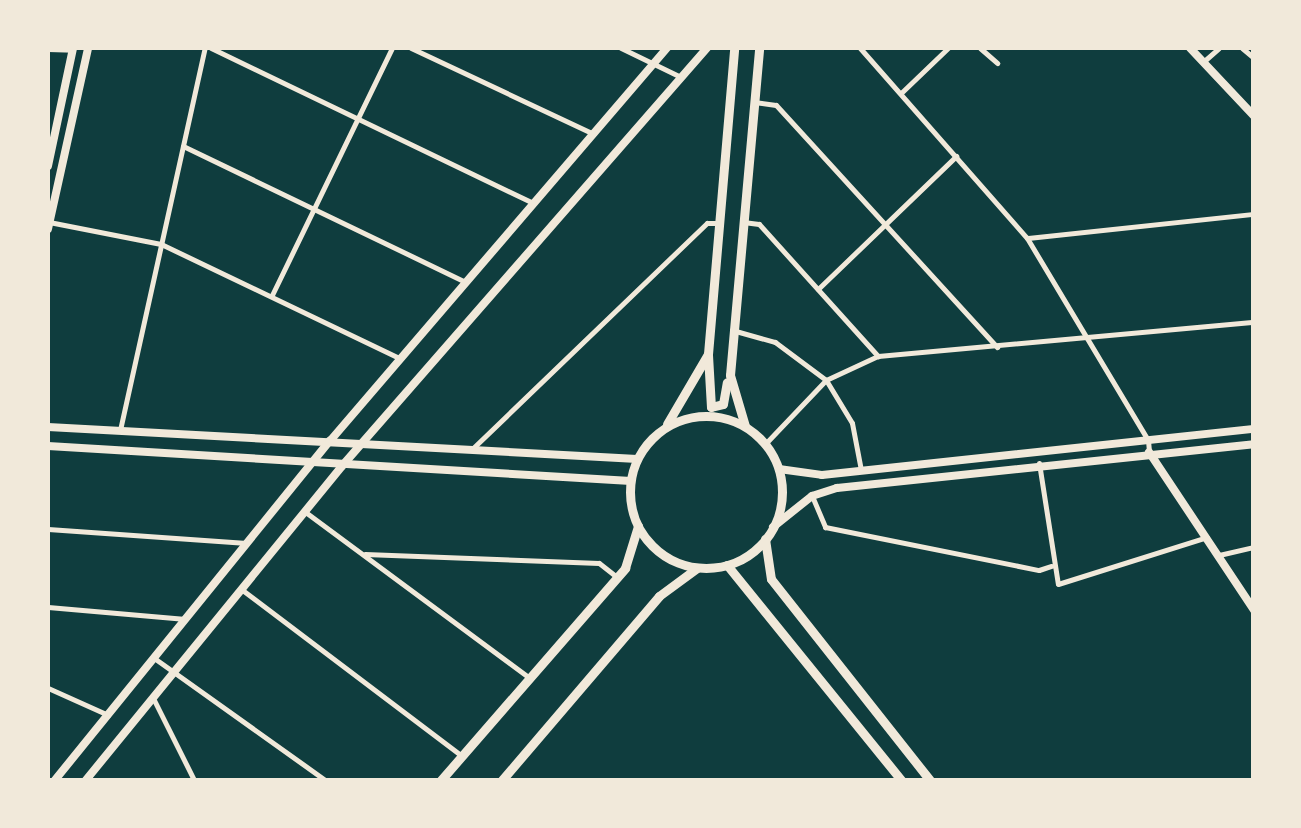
<!DOCTYPE html>
<html>
<head>
<meta charset="utf-8">
<style>
  body { margin:0 }
  #map { position:relative; width:1301px; height:828px; overflow:hidden; background:#0f3d3e; font-family:"Crimson Pro",serif }
  div>[style] { position:absolute }
  [style*='--x'] { left:calc(var(--x)*1px); top:calc(var(--y)*1px); width:calc(var(--w)*1px); rotate:calc(var(--a)*1deg) }
  .minor>* { height:5px; margin:-2.5px; padding:0 2.5px; transform-origin:2.5px; border-radius:2.5px; background:#f1e9da }
  .tertiary>* { height:8px; margin:-4px; padding:0 4px; transform-origin:4px; border-radius:4px; background:#f1e9da }
  .secondary>* { height:8px; margin:-4px; padding:0 4px; transform-origin:4px; border-radius:4px; background:#f1e9da }
  .primary>* { height:9px; margin:-4.5px; padding:0 4.5px; transform-origin:4.5px; border-radius:4.5px; background:#f1e9da }
  .primary>.ring { margin:-4.5px; padding:0; box-sizing:content-box; background:none; border:9px solid #f1e9da; border-radius:50% }
  span { translate:-50% -50%; white-space:nowrap; text-align:center; line-height:1.15; -webkit-text-stroke:8px #f1e9da; paint-order:stroke }
  .frame { position:absolute; inset:0; border:50px solid #f1e9da; pointer-events:none }
</style>
</head>
<body>
<div id="map">
  <div class="minor">
    <div style="--x:211;--y:48;--w:357;--a:25.7"></div>
    <div style="--x:411;--y:48;--w:202;--a:25.2"></div>
    <div style="--x:621;--y:48;--w:67;--a:25.8"></div>
    <div style="--x:860;--y:48;--w:253;--a:48.7"></div>
    <div style="--x:1027;--y:238;--w:235;--a:59.1"></div>
    <div style="--x:1148;--y:440;--w:12;--a:85"></div>
    <div style="--x:980;--y:48;--w:23;--a:41"></div>
    <div style="--x:1242;--y:48;--w:16;--a:40"></div>
    <div style="--x:48;--y:49;--w:25;--a:2"></div>
    <div style="--x:1203;--y:62;--w:21;--a:-41"></div>
    <div style="--x:901;--y:93;--w:65;--a:-43.8"></div>
    <div style="--x:754;--y:102;--w:22;--a:8"></div>
    <div style="--x:776;--y:105;--w:328;--a:47.6"></div>
    <div style="--x:183;--y:146;--w:314;--a:25.7"></div>
    <div style="--x:49;--y:222;--w:114;--a:11.1"></div>
    <div style="--x:161;--y:244;--w:264;--a:25.6"></div>
    <div style="--x:743;--y:222;--w:16;--a:7"></div>
    <div style="--x:759;--y:224;--w:178;--a:48"></div>
    <div style="--x:1028;--y:238;--w:227;--a:-6.1"></div>
    <div style="--x:818;--y:289;--w:192;--a:-43.9"></div>
    <div style="--x:272;--y:295;--w:275;--a:-64.1"></div>
    <div style="--x:732;--y:330;--w:45;--a:15.6"></div>
    <div style="--x:775;--y:342;--w:64;--a:36.7"></div>
    <div style="--x:826;--y:380;--w:50;--a:58.8"></div>
    <div style="--x:852;--y:423;--w:48;--a:79.2"></div>
    <div style="--x:120;--y:430;--w:391;--a:-77.5"></div>
    <div style="--x:765;--y:444;--w:88;--a:-46.4"></div>
    <div style="--x:826;--y:380;--w:57;--a:-24.8"></div>
    <div style="--x:878;--y:356;--w:378;--a:-5.2"></div>
    <div style="--x:472;--y:449;--w:326;--a:-43.9"></div>
    <div style="--x:707;--y:223;--w:13;--a:0"></div>
    <div style="--x:1039;--y:463;--w:122;--a:81.1"></div>
    <div style="--x:1058;--y:584;--w:156;--a:-17.5"></div>
    <div style="--x:812;--y:496;--w:34;--a:67"></div>
    <div style="--x:825;--y:527;--w:218;--a:11.4"></div>
    <div style="--x:1039;--y:570;--w:13;--a:-18"></div>
    <div style="--x:304;--y:511;--w:279;--a:36.5"></div>
    <div style="--x:48;--y:529;--w:199;--a:4"></div>
    <div style="--x:365;--y:554;--w:234;--a:2.2"></div>
    <div style="--x:599;--y:563;--w:23;--a:38"></div>
    <div style="--x:1219;--y:555;--w:36;--a:-13"></div>
    <div style="--x:241;--y:589;--w:277;--a:37.1"></div>
    <div style="--x:48;--y:607;--w:138;--a:5"></div>
    <div style="--x:154;--y:658;--w:210;--a:35.5"></div>
    <div style="--x:48;--y:688;--w:66;--a:24.2"></div>
    <div style="--x:153;--y:698;--w:92;--a:63.4"></div>
  </div>
  <div class="tertiary">
    <div style="--x:1190;--y:48;--w:93;--a:46.7"></div>
    <div style="--x:48;--y:427;--w:590;--a:3.11"></div>
    <div style="--x:48;--y:446;--w:584;--a:3.44"></div>
    <div style="--x:1149;--y:452;--w:190;--a:56.4"></div>
    <div style="--x:55;--y:780;--w:437;--a:-51"></div>
    <div style="--x:330;--y:441;--w:518;--a:-49.39"></div>
    <div style="--x:86;--y:780;--w:405;--a:-50.8"></div>
    <div style="--x:342;--y:466;--w:555;--a:-48.87"></div>
  </div>
  <div class="secondary">
    <div style="--x:48;--y:166;--w:121;--a:-78"></div>
    <div style="--x:48;--y:229;--w:185;--a:-77.5"></div>
    <div style="--x:779;--y:469;--w:43;--a:7.9"></div>
    <div style="--x:822;--y:475;--w:434;--a:-6.1"></div>
    <div style="--x:773;--y:527;--w:50;--a:-38.5"></div>
    <div style="--x:812;--y:496;--w:26;--a:-18"></div>
    <div style="--x:837;--y:488;--w:419;--a:-6"></div>
  </div>
  <div class="primary">
    <div style="--x:708;--y:355;--w:52;--a:86.7"></div>
    <div style="--x:711;--y:407;--w:12;--a:-14"></div>
    <div style="--x:723;--y:404;--w:22;--a:-80"></div>
    <div class="ring" style="left:630px;top:416px;width:143px;height:143px"></div>
    <div style="--x:667;--y:424;--w:81;--a:-59.6"></div>
    <div style="--x:708;--y:354;--w:307;--a:-85.1"></div>
    <div style="--x:745;--y:426;--w:53;--a:-106.4"></div>
    <div style="--x:730;--y:375;--w:328;--a:-84.9"></div>
    <div style="--x:765;--y:539;--w:40;--a:81.5"></div>
    <div style="--x:771;--y:579;--w:256;--a:51.7"></div>
    <div style="--x:727;--y:565;--w:277;--a:51"></div>
    <div style="--x:441;--y:780;--w:281;--a:-49"></div>
    <div style="--x:625;--y:568;--w:44;--a:-72.8"></div>
    <div style="--x:502;--y:780;--w:242;--a:-49.5"></div>
    <div style="--x:659;--y:596;--w:47;--a:-36.4"></div>
  </div>
  <div class="frame"></div>
</div>
</body>
</html>
